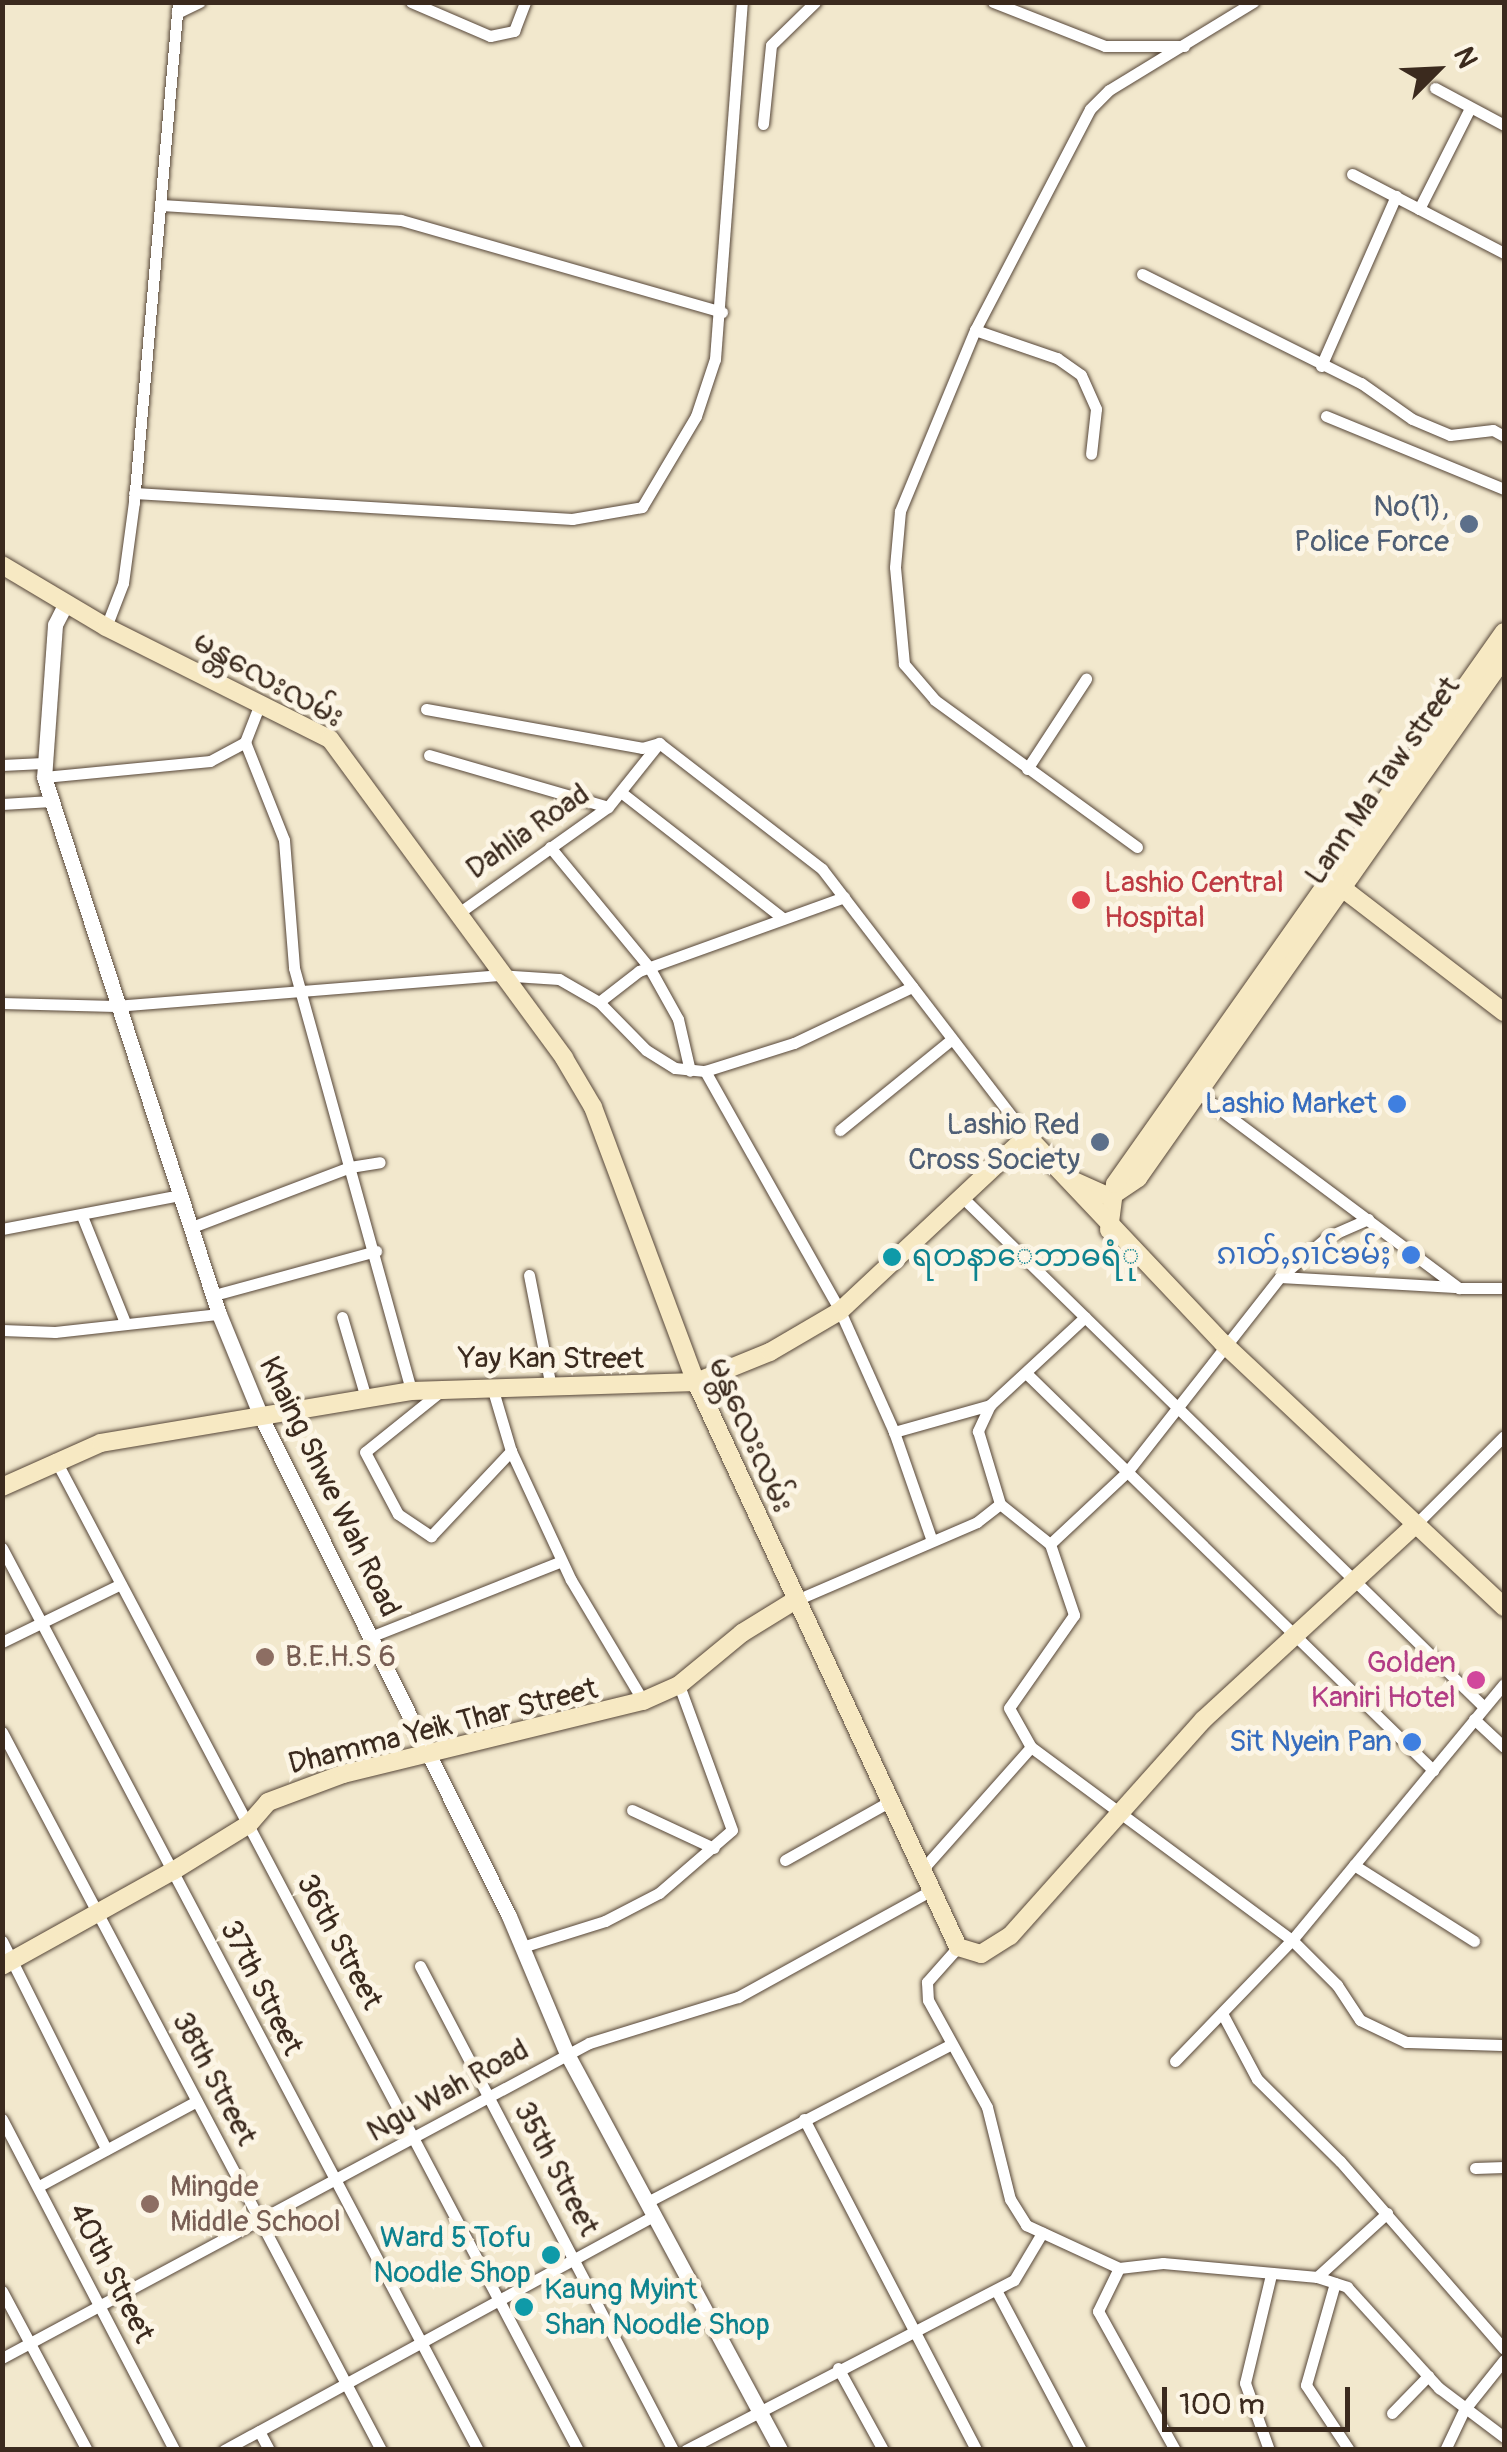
<!DOCTYPE html>
<html>
<head>
<meta charset="utf-8">
<style>
  body { margin:0 }
  #map { position:relative; width:1507px; height:2452px; overflow:hidden; background:#f2e8cd; font-family:Pangolin,"Noto Sans Myanmar",sans-serif }
  div>[style] { position:absolute }
  [style*='--x'] { left:calc(var(--x)*1px); top:calc(var(--y)*1px); width:calc(var(--w)*1px); rotate:calc(var(--a)*1deg) }
  .roads { filter:drop-shadow(0 0 2px #564638) drop-shadow(0 0 2px #564638) }
  .minor>* { height:11px; margin:-5.5px; padding:0 5.5px; transform-origin:5.5px; border-radius:5.5px; background:#fff }
  .tertiary>* { height:15px; margin:-7.5px; padding:0 7.5px; transform-origin:7.5px; border-radius:7.5px; background:#fff }
  .secondary>* { height:18px; margin:-9px; padding:0 9px; transform-origin:9px; border-radius:9px; background:#f7e9c3 }
  .dots>* { width:28px; height:28px; translate:-50% -50%; box-sizing:border-box; border:5px solid #fcf5e5; border-radius:50% }
  span { translate:-50% -50%; white-space:nowrap; text-align:center; line-height:1.15; -webkit-text-stroke:10px #fcf5e5; paint-order:stroke }
  .service-label { font-size:30px; color:#4e5e75 }
  .right { translate:-100% -50%; text-align:right }
  .street-label { font-size:30px; color:#3b2a1e }
  .health-label { font-size:30px; color:#be3a42 }
  .left { translate:0 -50%; text-align:left }
  .shop-label { font-size:30px; color:#366cbe }
  .culture-label { font-size:30px; color:#0d838f }
  .education-label { font-size:30px; color:#785e54 }
  .hotel-label { font-size:30px; color:#b23c85 }
  .frame { position:absolute; inset:0; border:5px solid #3b2a1e; pointer-events:none }
  .north { position:absolute; left:1387px; top:20px; width:100px; height:100px; -webkit-text-stroke:8px #fcf5e5; paint-order:stroke; rotate:66deg; font-size:28px; font-weight:700; line-height:40px; text-align:center; color:#3b2a1e }
  .north::after { content:''; display:block; margin:auto; width:35px; height:45px; background:#3b2a1e; clip-path:polygon(50% 0,100% 100%,50% 72%,0 100%) }
  .scale { position:absolute; left:1162px; top:2387px; width:188px; height:45px; box-sizing:border-box; border:5px solid #3b2a1e; border-top:0; padding-left:12px; font-size:30px; line-height:35px; white-space:nowrap; color:#3b2a1e; -webkit-text-stroke:8px #fcf5e5; paint-order:stroke }
</style>
</head>
<body>
<div id="map">
  <div class="roads">
    <div class="minor">
      <div style="--x:411;--y:2;--w:86;--a:23.3"></div>
      <div style="--x:490;--y:36;--w:25;--a:-12"></div>
      <div style="--x:514;--y:31;--w:31;--a:-69"></div>
      <div style="--x:993;--y:2;--w:120;--a:21.4"></div>
      <div style="--x:1105;--y:46;--w:79;--a:0"></div>
      <div style="--x:177;--y:13;--w:25;--a:-26"></div>
      <div style="--x:1435;--y:88;--w:78;--a:28.2"></div>
      <div style="--x:763;--y:124;--w:79;--a:-84.2"></div>
      <div style="--x:771;--y:45;--w:62;--a:-44.3"></div>
      <div style="--x:1352;--y:174;--w:171;--a:27.5"></div>
      <div style="--x:163;--y:205;--w:238;--a:3.6"></div>
      <div style="--x:401;--y:220;--w:334;--a:16"></div>
      <div style="--x:1419;--y:209;--w:113;--a:-63.2"></div>
      <div style="--x:1142;--y:274;--w:245;--a:26.5"></div>
      <div style="--x:1361;--y:383;--w:62;--a:35.2"></div>
      <div style="--x:1412;--y:419;--w:41;--a:22.8"></div>
      <div style="--x:1450;--y:435;--w:43;--a:-6.6"></div>
      <div style="--x:1493;--y:430;--w:13;--a:29"></div>
      <div style="--x:975;--y:330;--w:87;--a:18.9"></div>
      <div style="--x:1057;--y:358;--w:29;--a:35"></div>
      <div style="--x:1081;--y:375;--w:37;--a:66"></div>
      <div style="--x:1096;--y:409;--w:45;--a:96.3"></div>
      <div style="--x:1321;--y:366;--w:186;--a:-66.2"></div>
      <div style="--x:1326;--y:416;--w:192;--a:22.3"></div>
      <div style="--x:134;--y:493;--w:439;--a:3.4"></div>
      <div style="--x:572;--y:519;--w:71;--a:-9.7"></div>
      <div style="--x:642;--y:507;--w:106;--a:-59.3"></div>
      <div style="--x:696;--y:416;--w:60;--a:-71.6"></div>
      <div style="--x:715;--y:359;--w:358;--a:-85.7"></div>
      <div style="--x:106;--y:627;--w:47;--a:-68.9"></div>
      <div style="--x:123;--y:583;--w:82;--a:-82.3"></div>
      <div style="--x:134;--y:502;--w:502;--a:-84.97"></div>
      <div style="--x:261;--y:701;--w:44;--a:111.3"></div>
      <div style="--x:245;--y:742;--w:105;--a:68.3"></div>
      <div style="--x:284;--y:840;--w:128;--a:85.5"></div>
      <div style="--x:294;--y:968;--w:439;--a:74.5"></div>
      <div style="--x:426;--y:709;--w:219;--a:10.2"></div>
      <div style="--x:642;--y:748;--w:18;--a:-16"></div>
      <div style="--x:659;--y:743;--w:206;--a:37.7"></div>
      <div style="--x:822;--y:869;--w:337;--a:52.5"></div>
      <div style="--x:429;--y:755;--w:186;--a:16.2"></div>
      <div style="--x:2;--y:765;--w:41;--a:-2.8"></div>
      <div style="--x:1027;--y:769;--w:108;--a:-56.8"></div>
      <div style="--x:44;--y:777;--w:167;--a:-5.5"></div>
      <div style="--x:210;--y:761;--w:40;--a:-28"></div>
      <div style="--x:622;--y:793;--w:202;--a:37.9"></div>
      <div style="--x:2;--y:804;--w:49;--a:-3.5"></div>
      <div style="--x:550;--y:847;--w:156;--a:50.5"></div>
      <div style="--x:649;--y:967;--w:60;--a:60.9"></div>
      <div style="--x:678;--y:1019;--w:53;--a:77"></div>
      <div style="--x:1137;--y:847;--w:250;--a:-144"></div>
      <div style="--x:935;--y:700;--w:48;--a:-130.7"></div>
      <div style="--x:904;--y:664;--w:97;--a:-95.3"></div>
      <div style="--x:895;--y:567;--w:56;--a:-84.9"></div>
      <div style="--x:900;--y:511;--w:196;--a:-67.5"></div>
      <div style="--x:975;--y:330;--w:249;--a:-62.5"></div>
      <div style="--x:1090;--y:109;--w:27;--a:-45"></div>
      <div style="--x:1109;--y:90;--w:169;--a:-31.4"></div>
      <div style="--x:460;--y:912;--w:181;--a:-35.4"></div>
      <div style="--x:608;--y:807;--w:82;--a:-51.4"></div>
      <div style="--x:599;--y:1002;--w:51;--a:-37.8"></div>
      <div style="--x:639;--y:971;--w:218;--a:-19.8"></div>
      <div style="--x:2;--y:1003;--w:113;--a:1.5"></div>
      <div style="--x:115;--y:1006;--w:385;--a:-4.6"></div>
      <div style="--x:499;--y:975;--w:60;--a:3.8"></div>
      <div style="--x:559;--y:979;--w:46;--a:29.9"></div>
      <div style="--x:599;--y:1002;--w:67;--a:45.6"></div>
      <div style="--x:646;--y:1050;--w:34;--a:32"></div>
      <div style="--x:675;--y:1068;--w:30;--a:6"></div>
      <div style="--x:705;--y:1071;--w:93;--a:-17.5"></div>
      <div style="--x:794;--y:1043;--w:131;--a:-25.4"></div>
      <div style="--x:705;--y:1071;--w:275;--a:60.6"></div>
      <div style="--x:840;--y:1311;--w:133;--a:65.9"></div>
      <div style="--x:894;--y:1432;--w:115;--a:70.8"></div>
      <div style="--x:1194;--y:1090;--w:331;--a:36.8"></div>
      <div style="--x:1459;--y:1288;--w:45;--a:0"></div>
      <div style="--x:840;--y:1130;--w:144;--a:-39.1"></div>
      <div style="--x:961;--y:1196;--w:731;--a:44.34"></div>
      <div style="--x:82;--y:1216;--w:112;--a:68"></div>
      <div style="--x:192;--y:1227;--w:169;--a:-20.8"></div>
      <div style="--x:350;--y:1167;--w:30;--a:-9"></div>
      <div style="--x:2;--y:1229;--w:182;--a:-10.8"></div>
      <div style="--x:529;--y:1275;--w:114;--a:78.9"></div>
      <div style="--x:1280;--y:1277;--w:175;--a:3.3"></div>
      <div style="--x:214;--y:1295;--w:168;--a:-15.2"></div>
      <div style="--x:342;--y:1317;--w:84;--a:73.5"></div>
      <div style="--x:1085;--y:1317;--w:129;--a:137.2"></div>
      <div style="--x:990;--y:1405;--w:29;--a:115"></div>
      <div style="--x:978;--y:1431;--w:76;--a:73.2"></div>
      <div style="--x:1000;--y:1504;--w:64;--a:38.7"></div>
      <div style="--x:1050;--y:1544;--w:105;--a:-43.1"></div>
      <div style="--x:1127;--y:1472;--w:248;--a:-51.9"></div>
      <div style="--x:1280;--y:1277;--w:62;--a:-40.4"></div>
      <div style="--x:1327;--y:1237;--w:45;--a:-23.7"></div>
      <div style="--x:2;--y:1330;--w:53;--a:2.2"></div>
      <div style="--x:55;--y:1332;--w:165;--a:-6.3"></div>
      <div style="--x:1026;--y:1373;--w:569;--a:44.29"></div>
      <div style="--x:492;--y:1387;--w:67;--a:73.5"></div>
      <div style="--x:511;--y:1451;--w:142;--a:65.1"></div>
      <div style="--x:571;--y:1580;--w:141;--a:59.2"></div>
      <div style="--x:441;--y:1391;--w:97;--a:141.2"></div>
      <div style="--x:365;--y:1452;--w:70;--a:62"></div>
      <div style="--x:398;--y:1514;--w:40;--a:34"></div>
      <div style="--x:431;--y:1536;--w:117;--a:-46.7"></div>
      <div style="--x:894;--y:1432;--w:100;--a:-15.7"></div>
      <div style="--x:55;--y:1459;--w:1121;--a:62.18"></div>
      <div style="--x:1414;--y:1526;--w:127;--a:-45"></div>
      <div style="--x:1050;--y:1544;--w:75;--a:71.3"></div>
      <div style="--x:1074;--y:1615;--w:113;--a:125"></div>
      <div style="--x:1009;--y:1708;--w:45;--a:60.6"></div>
      <div style="--x:1031;--y:1747;--w:325;--a:36.5"></div>
      <div style="--x:1292;--y:1940;--w:64;--a:45"></div>
      <div style="--x:1337;--y:1985;--w:42;--a:56.7"></div>
      <div style="--x:1360;--y:2020;--w:51;--a:25.6"></div>
      <div style="--x:1406;--y:2042;--w:98;--a:1.8"></div>
      <div style="--x:2;--y:1548;--w:1020;--a:62.18"></div>
      <div style="--x:794;--y:1601;--w:199;--a:-23.3"></div>
      <div style="--x:977;--y:1522;--w:29;--a:-38"></div>
      <div style="--x:370;--y:1637;--w:206;--a:-21.6"></div>
      <div style="--x:2;--y:1642;--w:132;--a:-26"></div>
      <div style="--x:1474;--y:1719;--w:41;--a:43"></div>
      <div style="--x:2;--y:1732;--w:812;--a:62.17"></div>
      <div style="--x:632;--y:1810;--w:90;--a:24.9"></div>
      <div style="--x:785;--y:1860;--w:117;--a:-29.2"></div>
      <div style="--x:1354;--y:1865;--w:142;--a:32.3"></div>
      <div style="--x:920;--y:1872;--w:167;--a:-48.4"></div>
      <div style="--x:2;--y:1941;--w:233;--a:63.4"></div>
      <div style="--x:522;--y:1947;--w:87;--a:-17.4"></div>
      <div style="--x:605;--y:1921;--w:61;--a:-27.4"></div>
      <div style="--x:659;--y:1893;--w:96;--a:-40.8"></div>
      <div style="--x:732;--y:1830;--w:154;--a:-110.1"></div>
      <div style="--x:958;--y:1947;--w:47;--a:131.5"></div>
      <div style="--x:927;--y:1982;--w:18;--a:87"></div>
      <div style="--x:928;--y:2000;--w:122;--a:61.1"></div>
      <div style="--x:987;--y:2107;--w:95;--a:76"></div>
      <div style="--x:1010;--y:2199;--w:31;--a:58"></div>
      <div style="--x:1026;--y:2225;--w:102;--a:24.8"></div>
      <div style="--x:1119;--y:2268;--w:44;--a:-6.5"></div>
      <div style="--x:1163;--y:2263;--w:155;--a:5.2"></div>
      <div style="--x:1317;--y:2277;--w:32;--a:18"></div>
      <div style="--x:1347;--y:2287;--w:137;--a:47.7"></div>
      <div style="--x:1439;--y:2388;--w:81;--a:37"></div>
      <div style="--x:420;--y:1966;--w:546;--a:62.4"></div>
      <div style="--x:1223;--y:2015;--w:72;--a:62"></div>
      <div style="--x:1257;--y:2079;--w:117;--a:44.7"></div>
      <div style="--x:1340;--y:2161;--w:249;--a:48.9"></div>
      <div style="--x:1175;--y:2061;--w:168;--a:-46"></div>
      <div style="--x:1292;--y:1940;--w:332;--a:-50.4"></div>
      <div style="--x:2;--y:2119;--w:373;--a:62.5"></div>
      <div style="--x:804;--y:2119;--w:373;--a:62.5"></div>
      <div style="--x:1475;--y:2168;--w:29;--a:-2"></div>
      <div style="--x:39;--y:2186;--w:179;--a:-28.3"></div>
      <div style="--x:649;--y:2201;--w:339;--a:-27.4"></div>
      <div style="--x:1119;--y:2268;--w:48;--a:116"></div>
      <div style="--x:1098;--y:2311;--w:159;--a:61"></div>
      <div style="--x:1317;--y:2277;--w:95;--a:-42.4"></div>
      <div style="--x:1335;--y:2283;--w:106;--a:105.9"></div>
      <div style="--x:1306;--y:2385;--w:78;--a:56.5"></div>
      <div style="--x:996;--y:2290;--w:181;--a:62"></div>
      <div style="--x:2;--y:2291;--w:180;--a:61.9"></div>
      <div style="--x:2;--y:2358;--w:666;--a:-28.22"></div>
      <div style="--x:589;--y:2043;--w:156;--a:-17.2"></div>
      <div style="--x:738;--y:1997;--w:217;--a:-28.9"></div>
      <div style="--x:838;--y:2368;--w:94;--a:61.2"></div>
      <div style="--x:1392;--y:2413;--w:52;--a:-45.8"></div>
      <div style="--x:259;--y:2431;--w:21;--a:62"></div>
      <div style="--x:224;--y:2450;--w:491;--a:-28.6"></div>
      <div style="--x:686;--y:2450;--w:369;--a:-27.4"></div>
      <div style="--x:1014;--y:2280;--w:55;--a:-59.2"></div>
      <div style="--x:1269;--y:2450;--w:71;--a:-109.7"></div>
      <div style="--x:1245;--y:2383;--w:111;--a:-76.5"></div>
      <div style="--x:1445;--y:2450;--w:44;--a:-64.6"></div>
      <div style="--x:1464;--y:2410;--w:64;--a:-51.3"></div>
    </div>
    <div class="tertiary">
      <div style="--x:65;--y:605;--w:22;--a:117"></div>
      <div style="--x:55;--y:625;--w:152;--a:94.1"></div>
      <div style="--x:44;--y:777;--w:565;--a:71.95"></div>
      <div style="--x:219;--y:1314;--w:113;--a:67.7"></div>
      <div style="--x:262;--y:1419;--w:555;--a:63.57"></div>
      <div style="--x:509;--y:1916;--w:150;--a:67.2"></div>
      <div style="--x:567;--y:2054;--w:450;--a:61.7"></div>
    </div>
    <div class="secondary">
      <div style="--x:2;--y:565;--w:121;--a:30.8"></div>
      <div style="--x:106;--y:627;--w:250;--a:26.6"></div>
      <div style="--x:330;--y:739;--w:396;--a:53.7"></div>
      <div style="--x:564;--y:1058;--w:57;--a:59.4"></div>
      <div style="--x:593;--y:1107;--w:294;--a:69.5"></div>
      <div style="--x:696;--y:1382;--w:623;--a:65.12"></div>
      <div style="--x:958;--y:1947;--w:24;--a:17"></div>
      <div style="--x:981;--y:1954;--w:34;--a:-32"></div>
      <div style="--x:1010;--y:1936;--w:290;--a:-48.2"></div>
      <div style="--x:1203;--y:1720;--w:287;--a:-42.6"></div>
      <div style="--x:1333;--y:881;--w:215;--a:37.5"></div>
      <div style="--x:1074;--y:1181;--w:39;--a:24"></div>
      <div style="--x:1110;--y:1197;--w:34;--a:-34"></div>
      <div style="--x:1138;--y:1178;--w:636;--a:-54.86"></div>
      <div style="--x:1109;--y:1230;--w:46;--a:-82.6"></div>
      <div style="--x:1115;--y:1184;--w:675;--a:-54.83"></div>
      <div style="--x:2;--y:1487;--w:108;--a:-24"></div>
      <div style="--x:101;--y:1443;--w:314;--a:-9.5"></div>
      <div style="--x:411;--y:1391;--w:285;--a:-1.8"></div>
      <div style="--x:696;--y:1382;--w:80;--a:-22.1"></div>
      <div style="--x:770;--y:1352;--w:81;--a:-30.4"></div>
      <div style="--x:840;--y:1311;--w:256;--a:-43.1"></div>
      <div style="--x:1027;--y:1136;--w:285;--a:46.6"></div>
      <div style="--x:1223;--y:1343;--w:386;--a:43.2"></div>
      <div style="--x:2;--y:1966;--w:196;--a:-29.1"></div>
      <div style="--x:173;--y:1871;--w:89;--a:-31.7"></div>
      <div style="--x:249;--y:1824;--w:29;--a:-49"></div>
      <div style="--x:268;--y:1802;--w:80;--a:-20.5"></div>
      <div style="--x:343;--y:1774;--w:309;--a:-13.7"></div>
      <div style="--x:643;--y:1701;--w:39;--a:-24"></div>
      <div style="--x:679;--y:1685;--w:82;--a:-39.5"></div>
      <div style="--x:742;--y:1633;--w:61;--a:-31.6"></div>
    </div>
  </div>
  <div class="dots">
    <div style="left:1469px;top:524px;background:#5c6f8a"></div>
    <div style="left:1081px;top:900px;background:#e0444e"></div>
    <div style="left:1397px;top:1104px;background:#3f7fe0"></div>
    <div style="left:1100px;top:1142px;background:#5c6f8a"></div>
    <div style="left:1411px;top:1255px;background:#3f7fe0"></div>
    <div style="left:892px;top:1257px;background:#0f9aa8"></div>
    <div style="left:265px;top:1657px;background:#8d6e63"></div>
    <div style="left:1476px;top:1680px;background:#d1479c"></div>
    <div style="left:1412px;top:1742px;background:#3f7fe0"></div>
    <div style="left:150px;top:2204px;background:#8d6e63"></div>
    <div style="left:551px;top:2255px;background:#0f9aa8"></div>
    <div style="left:524px;top:2307px;background:#0f9aa8"></div>
  </div>
  <div class="service-label">
    <span class="right" style="left:1449px;top:524px">No(1),<br>Police Force</span>
    <span class="right" style="left:1080px;top:1142px">Lashio Red<br>Cross Society</span>
  </div>
  <div class="street-label">
    <span style="left:268px;top:680px;rotate:29deg">မန္တလေးလမ်း</span>
    <span style="left:1383px;top:781px;rotate:-55deg">Lann Ma Taw street</span>
    <span style="left:528px;top:832px;rotate:-35deg">Dahlia Road</span>
    <span style="left:551px;top:1359px">Yay Kan Street</span>
    <span style="left:750px;top:1435px;rotate:66deg">မန္တလေးလမ်း</span>
    <span style="left:329px;top:1487px;rotate:64deg">Khaing Shwe Wah Road</span>
    <span style="left:443px;top:1727px;rotate:-14deg">Dhamma Yeik Thar Street</span>
    <span style="left:339px;top:1942px;rotate:62deg">36th Street</span>
    <span style="left:261px;top:1988px;rotate:63deg">37th Street</span>
    <span style="left:214px;top:2079px;rotate:62deg">38th Street</span>
    <span style="left:448px;top:2091px;rotate:-29deg">Ngu Wah Road</span>
    <span style="left:556px;top:2169px;rotate:62deg">35th Street</span>
    <span style="left:111px;top:2273px;rotate:63deg">40th Street</span>
  </div>
  <div class="health-label">
    <span class="left" style="left:1104px;top:900px">Lashio Central<br>Hospital</span>
  </div>
  <div class="shop-label">
    <span class="right" style="left:1377px;top:1104px">Lashio Market</span>
    <span class="right" style="left:1391px;top:1255px">ၵၢတ်ႇၵၢင်ၶမ်ႈ</span>
    <span class="right" style="left:1392px;top:1742px">Sit Nyein Pan</span>
  </div>
  <div class="culture-label">
    <span class="left" style="left:912px;top:1257px">ရတနာေဘာဓရံု</span>
    <span class="right" style="left:531px;top:2255px">Ward 5 Tofu<br>Noodle Shop</span>
    <span class="left" style="left:544px;top:2307px">Kaung Myint<br>Shan Noodle Shop</span>
  </div>
  <div class="education-label">
    <span class="left" style="left:285px;top:1657px">B.E.H.S 6</span>
    <span class="left" style="left:170px;top:2204px">Mingde<br>Middle School</span>
  </div>
  <div class="hotel-label">
    <span class="right" style="left:1456px;top:1680px">Golden<br>Kaniri Hotel</span>
  </div>
  <div class="frame"></div>
  <div class="north">N</div>
  <div class="scale">100 m</div>
</div>
</body>
</html>
